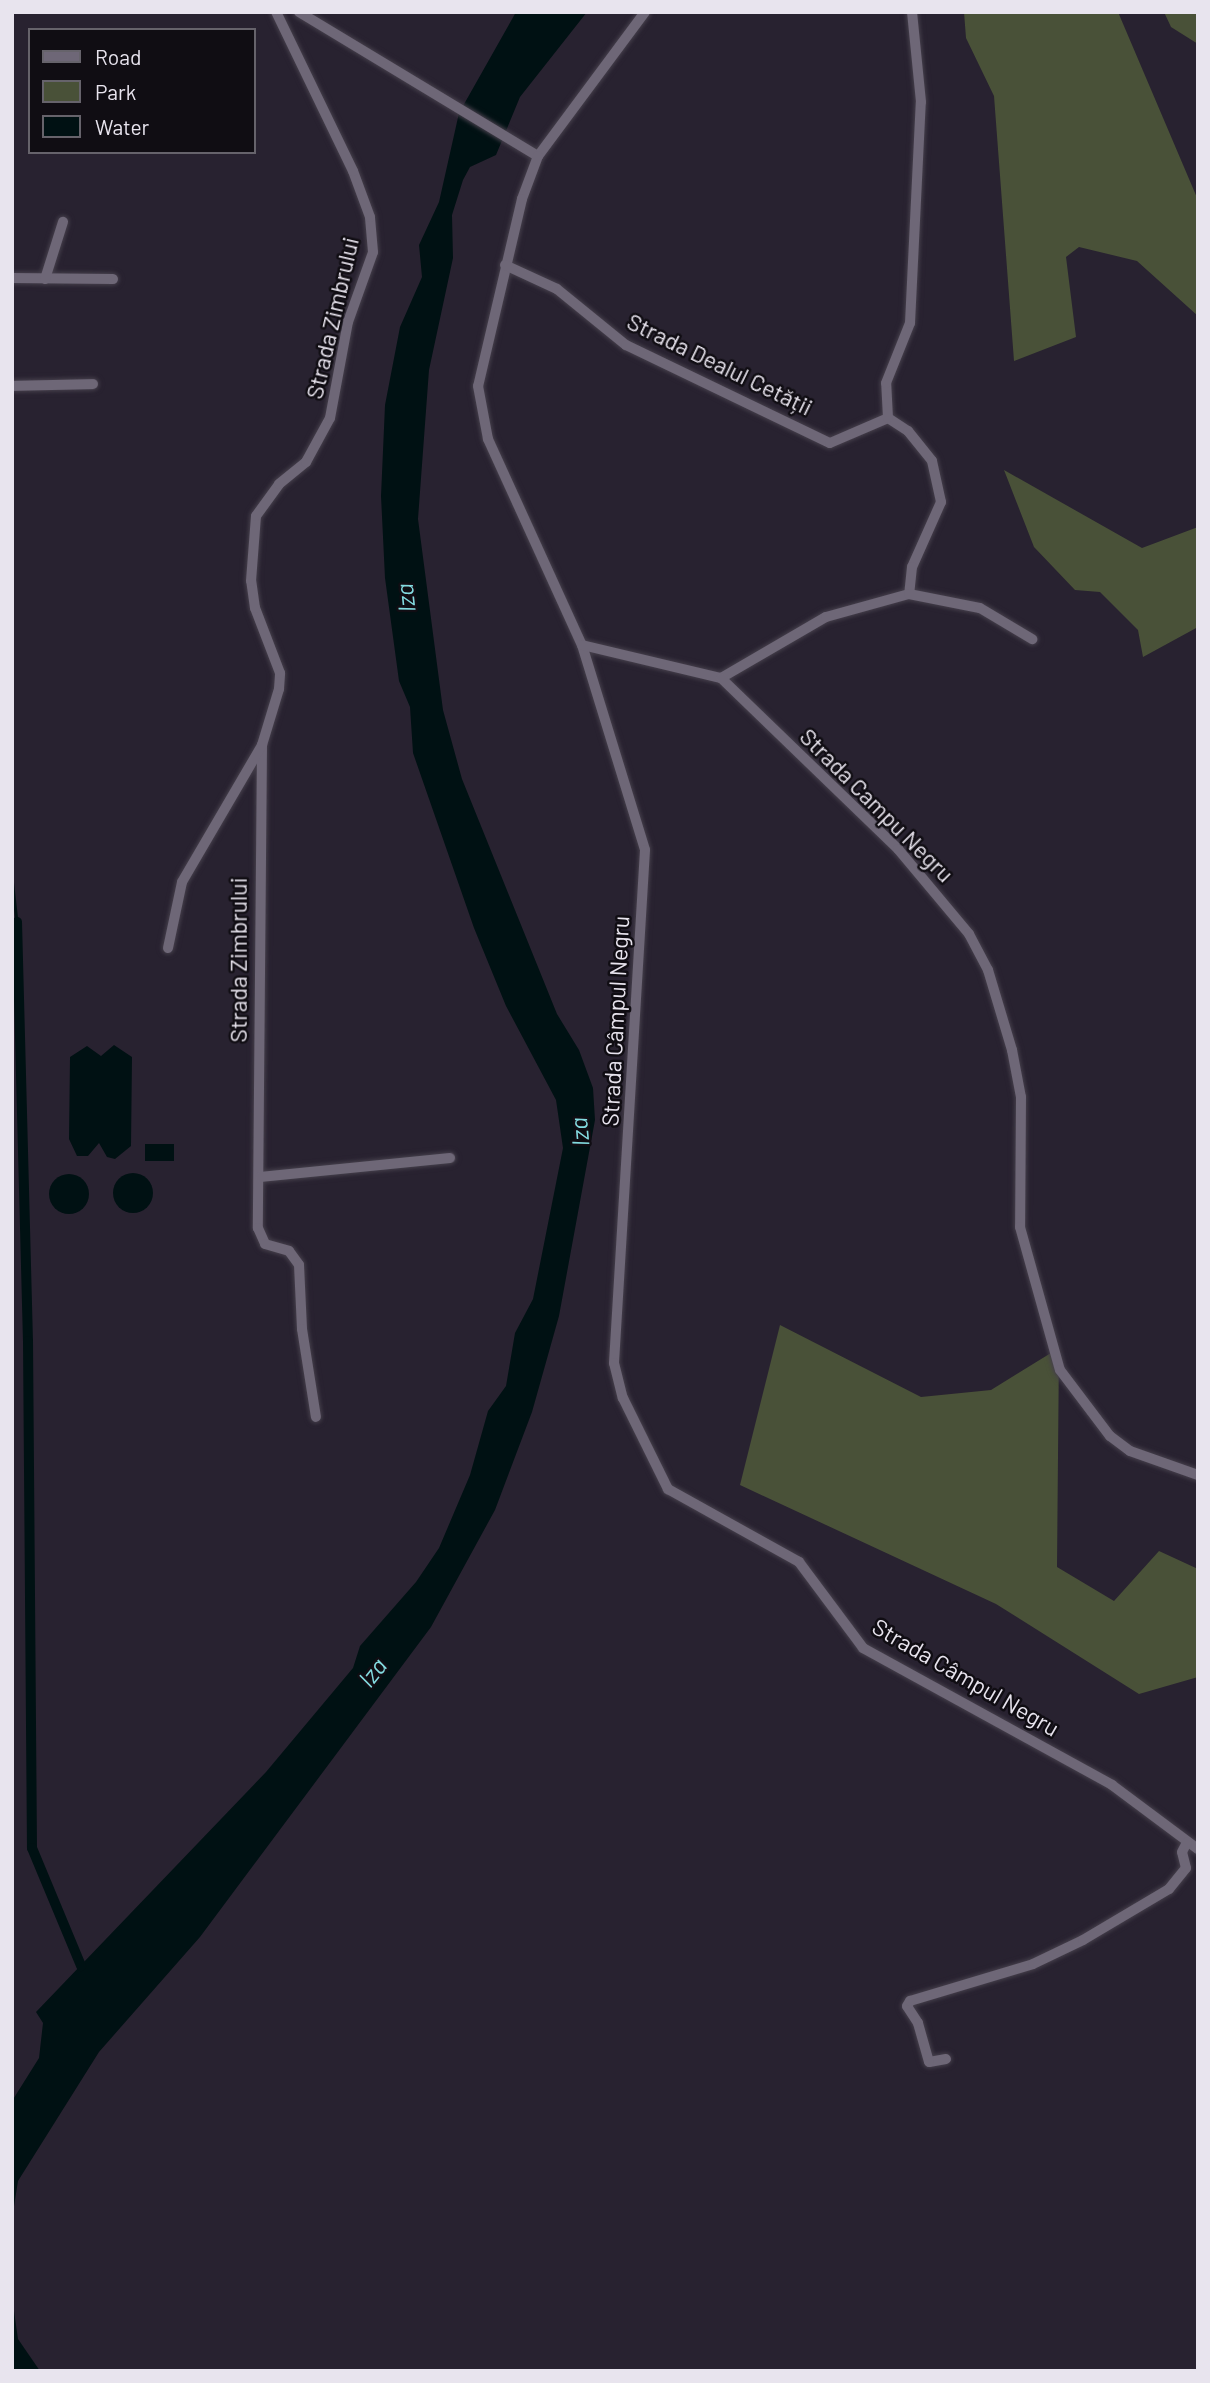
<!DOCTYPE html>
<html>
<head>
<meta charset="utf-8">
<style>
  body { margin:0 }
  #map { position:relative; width:1210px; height:2383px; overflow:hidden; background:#282230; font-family:Barlow,sans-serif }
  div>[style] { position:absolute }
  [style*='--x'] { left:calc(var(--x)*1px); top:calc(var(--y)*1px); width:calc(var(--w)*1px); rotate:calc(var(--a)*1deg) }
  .green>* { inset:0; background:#495138 }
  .water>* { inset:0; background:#001113; transform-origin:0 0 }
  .round { border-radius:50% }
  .stream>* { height:2.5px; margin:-1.25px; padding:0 1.25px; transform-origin:1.25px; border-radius:1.25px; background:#001113 }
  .canal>* { height:10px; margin:-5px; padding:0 5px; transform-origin:5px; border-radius:5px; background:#001113 }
  .roads { filter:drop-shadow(0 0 2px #453f4b) drop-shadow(0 0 2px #453f4b) }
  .minor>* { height:10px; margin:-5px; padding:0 5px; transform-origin:5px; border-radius:5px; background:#6e6777 }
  span { translate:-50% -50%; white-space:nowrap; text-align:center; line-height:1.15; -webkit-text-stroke:5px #100d13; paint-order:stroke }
  .street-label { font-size:23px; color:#e8e4ee }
  .water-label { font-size:24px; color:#83dbe0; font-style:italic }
  .frame { position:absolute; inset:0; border:14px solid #e8e4ee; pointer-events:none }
  .legend { position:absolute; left:28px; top:28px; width:228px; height:126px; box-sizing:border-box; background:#100d13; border:2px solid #66636b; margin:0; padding:9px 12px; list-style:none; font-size:21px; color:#e8e4ee }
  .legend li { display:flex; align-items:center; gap:14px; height:35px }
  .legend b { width:35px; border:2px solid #66636b }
</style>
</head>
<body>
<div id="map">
  <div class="green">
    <div style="clip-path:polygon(964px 12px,1118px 12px,1198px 200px,1198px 316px,1137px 261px,1079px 247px,1066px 257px,1076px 337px,1014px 361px,994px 96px,966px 38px)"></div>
    <div style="clip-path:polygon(1164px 12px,1198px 12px,1198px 44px,1171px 27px)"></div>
    <div style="clip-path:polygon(1004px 470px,1142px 548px,1198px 527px,1198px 627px,1143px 657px,1138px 630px,1100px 592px,1075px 590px,1034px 547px)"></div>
    <div style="clip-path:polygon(780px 1325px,921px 1397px,991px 1390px,1059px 1348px,1057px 1567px,1114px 1601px,1159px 1551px,1198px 1569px,1198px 1677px,1139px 1694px,996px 1604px,740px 1485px)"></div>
  </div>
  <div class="water">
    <div style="clip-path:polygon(516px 12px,587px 12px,520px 97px,496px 155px,470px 167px,463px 180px,452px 215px,453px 258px,429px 370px,418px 519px,443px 710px,462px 779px,557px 1014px,579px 1050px,593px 1088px,595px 1120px,559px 1316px,532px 1412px,495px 1510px,431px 1627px,200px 1937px,99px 2052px,18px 2181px,12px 2219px,12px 2101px,39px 2058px,43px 2023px,36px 2012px,266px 1772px,353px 1668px,360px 1646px,416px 1582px,439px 1548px,470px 1475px,488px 1411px,506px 1386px,515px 1333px,533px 1299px,563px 1148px,556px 1100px,506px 1006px,474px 928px,413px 753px,410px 707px,399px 681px,385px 578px,381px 496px,385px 405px,400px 327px,422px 277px,419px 245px,439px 202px,459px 113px)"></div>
    <div style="clip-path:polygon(114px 1045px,132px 1057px,131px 1146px,115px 1159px,107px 1157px,99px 1143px,88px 1156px,77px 1156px,69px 1139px,70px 1057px,87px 1046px,101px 1056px)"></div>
    <div style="left:145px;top:1144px;width:29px;height:17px"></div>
    <div class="round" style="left:113px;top:1173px;width:40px;height:40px"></div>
    <div class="round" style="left:49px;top:1174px;width:40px;height:40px"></div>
    <div style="clip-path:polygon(12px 2297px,18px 2339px,40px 2371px,12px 2371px)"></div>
  </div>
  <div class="stream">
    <div style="--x:12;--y:878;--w:44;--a:83.5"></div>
  </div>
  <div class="canal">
    <div style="--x:17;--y:922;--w:419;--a:88.5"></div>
    <div style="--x:28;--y:1341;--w:507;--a:89.55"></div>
    <div style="--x:32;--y:1848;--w:128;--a:67.4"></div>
  </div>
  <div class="roads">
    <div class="minor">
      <div style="--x:299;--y:12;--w:279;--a:31.1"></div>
      <div style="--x:645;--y:12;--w:179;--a:126.6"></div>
      <div style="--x:538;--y:156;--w:46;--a:110.4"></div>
      <div style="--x:522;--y:199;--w:192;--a:103.2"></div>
      <div style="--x:478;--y:386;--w:54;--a:79.3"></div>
      <div style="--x:488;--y:439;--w:226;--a:65.5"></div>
      <div style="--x:582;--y:645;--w:214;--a:72.9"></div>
      <div style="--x:645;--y:850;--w:514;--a:93.46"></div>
      <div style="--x:614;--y:1363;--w:36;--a:76"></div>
      <div style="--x:623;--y:1398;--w:102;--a:63.7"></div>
      <div style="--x:668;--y:1489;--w:150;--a:29.1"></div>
      <div style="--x:799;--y:1562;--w:107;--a:53.3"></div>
      <div style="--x:863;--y:1648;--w:284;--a:28.8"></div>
      <div style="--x:1112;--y:1785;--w:107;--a:36.7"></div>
      <div style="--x:505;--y:265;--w:57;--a:24.8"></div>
      <div style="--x:557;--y:289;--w:89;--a:39.1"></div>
      <div style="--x:626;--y:345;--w:226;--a:25.7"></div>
      <div style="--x:830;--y:443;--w:63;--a:-23.3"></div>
      <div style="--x:888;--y:418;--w:24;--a:33"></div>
      <div style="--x:908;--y:431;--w:38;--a:51"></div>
      <div style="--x:932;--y:461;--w:42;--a:77.6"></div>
      <div style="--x:941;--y:502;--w:71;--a:114"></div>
      <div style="--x:912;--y:567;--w:27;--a:96"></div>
      <div style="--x:12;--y:278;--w:101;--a:0.6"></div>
      <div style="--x:45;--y:279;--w:60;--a:-72.5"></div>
      <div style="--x:12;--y:386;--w:81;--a:-1.4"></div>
      <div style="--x:888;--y:418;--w:35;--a:-93"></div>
      <div style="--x:886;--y:383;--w:65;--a:-68.2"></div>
      <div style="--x:910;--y:323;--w:221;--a:-87.2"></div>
      <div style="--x:921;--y:102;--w:90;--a:-95.7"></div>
      <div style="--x:582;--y:645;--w:143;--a:13.4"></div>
      <div style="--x:721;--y:678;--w:121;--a:-30.2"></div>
      <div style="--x:826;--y:617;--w:86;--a:-15.5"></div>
      <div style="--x:909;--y:594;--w:72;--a:11.2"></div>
      <div style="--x:980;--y:608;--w:61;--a:30.8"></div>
      <div style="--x:721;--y:678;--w:246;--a:44"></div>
      <div style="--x:898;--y:849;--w:111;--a:50.1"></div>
      <div style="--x:969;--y:934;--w:41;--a:62.2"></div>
      <div style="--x:988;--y:970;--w:84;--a:73.3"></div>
      <div style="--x:1012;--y:1050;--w:48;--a:79.2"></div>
      <div style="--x:1021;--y:1097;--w:130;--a:90.4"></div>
      <div style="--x:1020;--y:1227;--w:148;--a:74.4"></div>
      <div style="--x:1060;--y:1370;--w:83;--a:52.9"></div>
      <div style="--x:1110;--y:1436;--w:25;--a:37"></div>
      <div style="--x:1130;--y:1451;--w:72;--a:19.4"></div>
      <div style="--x:262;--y:745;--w:483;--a:90.5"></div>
      <div style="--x:258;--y:1228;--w:17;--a:66"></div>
      <div style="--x:265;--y:1244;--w:25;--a:16"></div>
      <div style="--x:289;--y:1251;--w:17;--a:54"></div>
      <div style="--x:299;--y:1265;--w:64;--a:87.3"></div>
      <div style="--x:302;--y:1329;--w:89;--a:81"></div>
      <div style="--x:168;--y:948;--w:67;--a:-78"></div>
      <div style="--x:182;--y:882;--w:159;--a:-59.7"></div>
      <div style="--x:262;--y:745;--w:59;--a:-73.1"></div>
      <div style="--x:279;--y:689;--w:16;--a:-86"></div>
      <div style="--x:280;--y:673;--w:70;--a:-111"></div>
      <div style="--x:255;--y:608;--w:27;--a:-98"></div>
      <div style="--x:251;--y:581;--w:65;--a:-85.6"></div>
      <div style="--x:256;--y:516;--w:39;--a:-54"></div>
      <div style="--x:279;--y:484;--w:35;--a:-39"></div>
      <div style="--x:306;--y:462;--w:50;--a:-61.4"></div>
      <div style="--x:330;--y:418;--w:98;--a:-79.4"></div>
      <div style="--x:348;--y:322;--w:74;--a:-70.3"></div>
      <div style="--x:373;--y:252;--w:35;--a:-95"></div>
      <div style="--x:370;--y:217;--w:49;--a:-110.3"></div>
      <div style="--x:353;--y:171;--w:177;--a:-115.8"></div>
      <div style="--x:260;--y:1177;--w:191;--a:-5.7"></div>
      <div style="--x:946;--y:2059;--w:17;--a:170"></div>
      <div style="--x:929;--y:2062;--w:41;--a:-105.8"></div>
      <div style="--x:918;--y:2023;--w:20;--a:-123"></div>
      <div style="--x:907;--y:2006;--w:6;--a:-59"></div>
      <div style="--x:910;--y:2001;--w:128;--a:-16.7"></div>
      <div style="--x:1033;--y:1964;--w:55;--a:-25.6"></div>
      <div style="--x:1083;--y:1940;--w:100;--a:-30.7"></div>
      <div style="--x:1169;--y:1889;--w:27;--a:-51"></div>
      <div style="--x:1186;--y:1868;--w:16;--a:-104"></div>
      <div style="--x:1182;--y:1852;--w:11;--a:-63"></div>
    </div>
  </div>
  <div class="street-label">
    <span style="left:332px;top:318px;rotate:-77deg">Strada Zimbrului</span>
    <span style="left:720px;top:364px;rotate:26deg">Strada Dealul Cetății</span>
    <span style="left:877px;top:805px;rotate:45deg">Strada Campu Negru</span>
    <span style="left:238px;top:960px;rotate:-90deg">Strada Zimbrului</span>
    <span style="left:615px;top:1021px;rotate:-87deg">Strada Câmpul Negru</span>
    <span style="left:966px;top:1677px;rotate:30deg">Strada Câmpul Negru</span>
  </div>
  <div class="water-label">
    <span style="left:405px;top:598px;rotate:-96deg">Iza</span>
    <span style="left:579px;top:1132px;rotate:-95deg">Iza</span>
    <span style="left:372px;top:1672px;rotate:-52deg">Iza</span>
  </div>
  <div class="frame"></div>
  <ul class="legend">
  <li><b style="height:9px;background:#6e6777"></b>Road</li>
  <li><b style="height:19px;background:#495138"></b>Park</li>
  <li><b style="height:19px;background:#001113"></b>Water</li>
  </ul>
</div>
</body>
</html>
